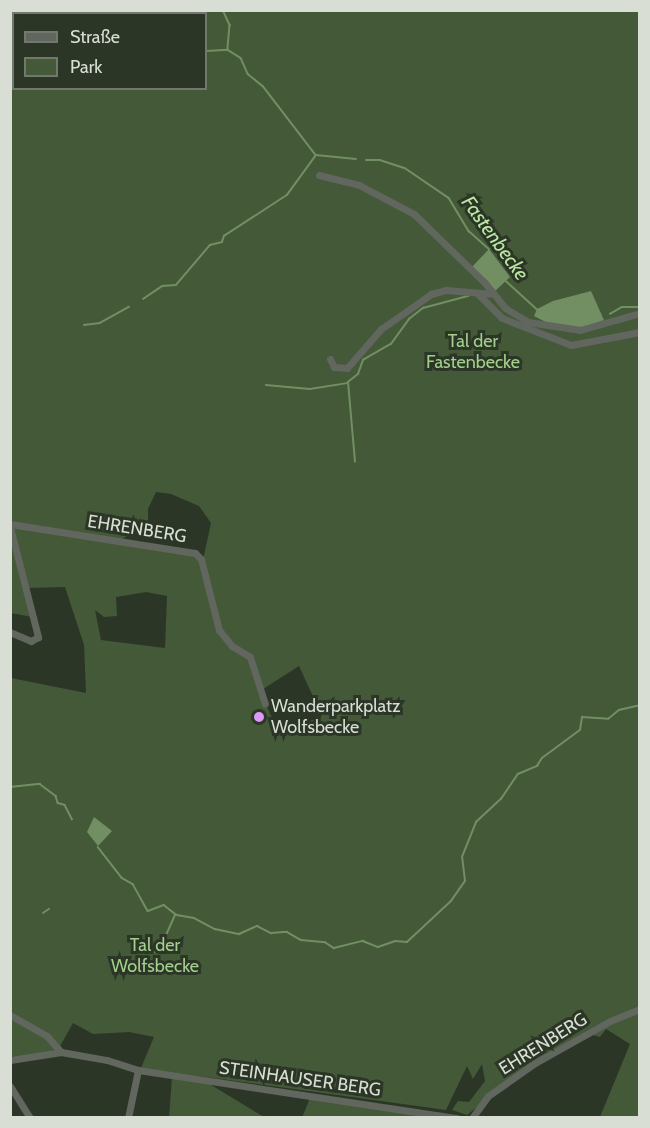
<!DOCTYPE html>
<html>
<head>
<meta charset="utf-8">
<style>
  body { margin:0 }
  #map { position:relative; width:650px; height:1128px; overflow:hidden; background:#2c3627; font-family:Cabin,sans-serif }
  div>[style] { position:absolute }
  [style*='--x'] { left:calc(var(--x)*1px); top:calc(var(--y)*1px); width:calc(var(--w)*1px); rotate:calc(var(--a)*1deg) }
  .green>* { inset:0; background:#435938 }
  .water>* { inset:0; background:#728f63 }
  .stream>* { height:1.5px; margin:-0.75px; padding:0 0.75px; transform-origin:0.75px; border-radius:0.75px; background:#728f63 }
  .minor>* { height:7px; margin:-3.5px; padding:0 3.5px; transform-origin:3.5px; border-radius:3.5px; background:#61665e }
  .dots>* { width:16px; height:16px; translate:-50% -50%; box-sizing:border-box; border:3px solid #2c3627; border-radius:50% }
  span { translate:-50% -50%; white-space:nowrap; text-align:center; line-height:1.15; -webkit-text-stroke:6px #2c3627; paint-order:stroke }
  .park-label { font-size:18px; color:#a3cf8c }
  .street-label { font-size:18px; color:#d8ded4 }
  .poi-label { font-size:18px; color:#d8ded4 }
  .left { translate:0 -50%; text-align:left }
  .water-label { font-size:20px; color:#bae8a3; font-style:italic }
  .frame { position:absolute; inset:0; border:12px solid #d8ded4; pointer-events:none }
  .legend { position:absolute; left:12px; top:12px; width:195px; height:78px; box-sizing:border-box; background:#2c3627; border:2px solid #71796c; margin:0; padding:8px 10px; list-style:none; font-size:18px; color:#d8ded4 }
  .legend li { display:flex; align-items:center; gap:12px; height:30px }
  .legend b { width:30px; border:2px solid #71796c }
</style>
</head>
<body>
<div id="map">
  <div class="green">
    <div style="clip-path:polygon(evenodd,11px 11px,639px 11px,639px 1117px,600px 1117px,630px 1044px,606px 1029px,600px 1037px,589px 1034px,515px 1077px,467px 1115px,452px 1110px,458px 1101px,469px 1102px,485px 1081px,482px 1064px,473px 1079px,467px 1066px,446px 1110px,141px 1068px,154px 1037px,129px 1032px,93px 1034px,73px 1023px,58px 1050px,11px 1057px,11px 678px,86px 693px,84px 645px,65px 587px,27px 588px,32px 617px,11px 613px,11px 11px,14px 14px,206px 14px,206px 88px,14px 88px,14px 14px,11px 11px,156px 492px,171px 494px,199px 506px,211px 523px,203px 560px,190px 553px,119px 541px,148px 523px,148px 509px,156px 492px,11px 11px,146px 592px,167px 596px,165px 648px,101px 640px,95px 610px,104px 617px,117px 616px,116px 597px,146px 592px,11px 11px,299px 666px,322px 716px,279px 734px,260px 691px,299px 666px)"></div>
    <div style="clip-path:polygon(172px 1077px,208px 1083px,264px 1117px,169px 1118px)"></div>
    <div style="clip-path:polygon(310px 1098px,447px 1118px,302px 1118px)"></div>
  </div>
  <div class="water">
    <div style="clip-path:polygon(489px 249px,510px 277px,493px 293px,470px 269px)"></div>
    <div style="clip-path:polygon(591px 291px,604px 320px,587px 327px,559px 329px,534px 316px,537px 309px,553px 301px)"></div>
    <div style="clip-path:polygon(94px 817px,112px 831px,98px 846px,87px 832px)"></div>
  </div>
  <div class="stream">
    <div style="--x:223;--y:10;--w:17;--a:65"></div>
    <div style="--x:230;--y:25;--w:25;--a:95"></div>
    <div style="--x:10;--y:22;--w:4;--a:0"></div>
    <div style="--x:206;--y:51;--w:22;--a:-3"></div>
    <div style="--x:228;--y:50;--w:15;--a:32"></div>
    <div style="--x:241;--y:58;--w:17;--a:66"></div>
    <div style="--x:248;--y:74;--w:19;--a:39"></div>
    <div style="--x:263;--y:86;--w:87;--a:52.5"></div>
    <div style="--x:316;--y:155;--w:40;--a:5.7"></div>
    <div style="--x:366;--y:160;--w:14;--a:0"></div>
    <div style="--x:380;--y:160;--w:26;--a:18"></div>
    <div style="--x:405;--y:168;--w:53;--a:34.3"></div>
    <div style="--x:449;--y:198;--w:39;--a:59"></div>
    <div style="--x:469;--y:231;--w:27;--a:42"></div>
    <div style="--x:505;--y:280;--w:46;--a:42.4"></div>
    <div style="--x:143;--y:299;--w:23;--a:-34"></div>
    <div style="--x:162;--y:286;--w:14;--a:-4"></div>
    <div style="--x:176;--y:285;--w:52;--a:-49.6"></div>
    <div style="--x:210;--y:245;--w:12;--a:-14"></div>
    <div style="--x:222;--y:242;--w:6;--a:-72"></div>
    <div style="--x:224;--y:236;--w:75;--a:-33.1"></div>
    <div style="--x:287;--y:195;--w:49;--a:-54.1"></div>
    <div style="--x:610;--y:314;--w:14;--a:-30"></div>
    <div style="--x:622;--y:307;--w:18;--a:0"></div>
    <div style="--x:84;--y:325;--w:16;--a:-7"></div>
    <div style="--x:100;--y:323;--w:33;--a:-29"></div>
    <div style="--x:266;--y:385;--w:44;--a:5.2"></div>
    <div style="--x:310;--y:389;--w:37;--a:-9"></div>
    <div style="--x:355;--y:462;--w:80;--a:-95"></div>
    <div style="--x:348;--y:382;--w:13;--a:-39"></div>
    <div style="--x:358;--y:374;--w:15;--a:-70"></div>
    <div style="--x:363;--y:360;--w:32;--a:-30"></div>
    <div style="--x:391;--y:344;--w:31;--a:-54"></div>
    <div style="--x:409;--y:319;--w:18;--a:-38"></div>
    <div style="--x:423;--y:308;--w:47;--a:-14.9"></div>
    <div style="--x:10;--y:787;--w:30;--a:-6"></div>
    <div style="--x:40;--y:784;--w:20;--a:37"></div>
    <div style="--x:56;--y:796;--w:7;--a:74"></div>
    <div style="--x:58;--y:803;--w:7;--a:16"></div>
    <div style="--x:65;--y:805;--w:16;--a:63"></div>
    <div style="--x:98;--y:847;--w:39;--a:52"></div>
    <div style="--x:122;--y:878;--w:13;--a:29"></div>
    <div style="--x:133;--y:884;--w:31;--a:61"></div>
    <div style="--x:148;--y:911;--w:17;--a:-21"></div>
    <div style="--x:164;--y:905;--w:16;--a:38"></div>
    <div style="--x:177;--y:915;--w:17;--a:10"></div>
    <div style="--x:194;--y:918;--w:24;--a:28"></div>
    <div style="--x:215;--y:929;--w:25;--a:12"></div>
    <div style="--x:239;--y:934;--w:20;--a:-24"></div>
    <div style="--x:257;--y:926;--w:16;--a:27"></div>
    <div style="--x:271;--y:933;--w:16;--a:-4"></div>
    <div style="--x:287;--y:932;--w:16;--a:30"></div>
    <div style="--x:301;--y:940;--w:24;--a:5"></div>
    <div style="--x:325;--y:942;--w:11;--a:34"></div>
    <div style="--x:334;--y:948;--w:30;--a:-14"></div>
    <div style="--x:363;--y:941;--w:16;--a:22"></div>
    <div style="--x:378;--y:947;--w:18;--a:-19"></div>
    <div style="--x:395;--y:941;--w:12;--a:5"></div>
    <div style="--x:407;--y:942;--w:60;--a:-43"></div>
    <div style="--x:451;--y:901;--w:24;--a:-55"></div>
    <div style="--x:465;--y:881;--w:24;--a:-97"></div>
    <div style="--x:462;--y:857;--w:38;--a:-68"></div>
    <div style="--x:476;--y:822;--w:34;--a:-43"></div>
    <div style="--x:501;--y:799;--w:30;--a:-56"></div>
    <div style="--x:518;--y:774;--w:21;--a:-23"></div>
    <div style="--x:537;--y:766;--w:9;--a:-58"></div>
    <div style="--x:542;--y:758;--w:47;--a:-36.4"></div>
    <div style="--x:580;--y:730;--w:13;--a:-81"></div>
    <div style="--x:582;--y:717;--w:26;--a:4"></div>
    <div style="--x:608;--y:719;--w:14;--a:-39"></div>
    <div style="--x:619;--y:710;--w:22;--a:-13"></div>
    <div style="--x:43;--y:913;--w:7;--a:-34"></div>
    <div style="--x:163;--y:942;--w:30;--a:-66"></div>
    <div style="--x:154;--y:952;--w:5;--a:-37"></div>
  </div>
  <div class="minor">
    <div style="--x:319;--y:175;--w:41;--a:14"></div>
    <div style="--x:359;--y:185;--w:62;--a:27.8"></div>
    <div style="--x:414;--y:214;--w:99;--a:44.2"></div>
    <div style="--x:485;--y:283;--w:32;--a:51"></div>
    <div style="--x:505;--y:308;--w:27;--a:31"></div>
    <div style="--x:528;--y:322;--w:53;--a:8.7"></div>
    <div style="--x:580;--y:330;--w:62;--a:-15.8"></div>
    <div style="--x:477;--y:293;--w:35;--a:45"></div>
    <div style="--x:502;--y:318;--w:74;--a:21.4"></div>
    <div style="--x:571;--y:345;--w:70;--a:-10.7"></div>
    <div style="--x:330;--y:359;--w:9;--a:63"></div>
    <div style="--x:334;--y:367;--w:13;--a:4"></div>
    <div style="--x:347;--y:368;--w:52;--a:-48.9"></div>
    <div style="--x:381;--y:329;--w:61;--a:-35"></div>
    <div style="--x:431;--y:294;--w:16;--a:-15"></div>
    <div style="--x:446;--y:290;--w:48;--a:4.8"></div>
    <div style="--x:10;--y:524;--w:187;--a:8.9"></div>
    <div style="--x:195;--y:553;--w:8;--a:45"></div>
    <div style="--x:201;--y:559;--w:73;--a:75.8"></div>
    <div style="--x:219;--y:630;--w:21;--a:51"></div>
    <div style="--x:232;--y:646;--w:21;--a:31"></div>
    <div style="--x:250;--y:657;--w:49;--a:72.3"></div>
    <div style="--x:10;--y:527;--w:114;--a:75.7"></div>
    <div style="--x:38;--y:637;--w:8;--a:150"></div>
    <div style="--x:31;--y:641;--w:23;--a:-157"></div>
    <div style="--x:10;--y:1015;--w:43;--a:29.6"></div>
    <div style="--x:47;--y:1036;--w:21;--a:49"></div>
    <div style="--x:10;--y:1060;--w:52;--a:-8.9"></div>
    <div style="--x:61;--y:1052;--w:47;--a:9.9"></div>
    <div style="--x:107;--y:1060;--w:33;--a:18"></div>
    <div style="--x:138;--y:1070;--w:323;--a:8.6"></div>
    <div style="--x:10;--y:1086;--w:38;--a:58"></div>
    <div style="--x:128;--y:1118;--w:49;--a:-78.2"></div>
    <div style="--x:472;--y:1118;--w:27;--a:-54"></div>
    <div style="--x:488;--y:1096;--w:57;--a:-35.1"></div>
    <div style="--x:535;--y:1063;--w:86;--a:-29.2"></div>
    <div style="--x:610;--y:1021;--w:32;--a:-22"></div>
  </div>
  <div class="dots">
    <div style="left:259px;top:717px;background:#da9af6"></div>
  </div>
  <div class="park-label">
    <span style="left:473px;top:352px">Tal der<br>Fastenbecke</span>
    <span style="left:155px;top:956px">Tal der<br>Wolfsbecke</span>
  </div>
  <div class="street-label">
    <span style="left:137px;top:529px;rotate:9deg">EHRENBERG</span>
    <span style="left:543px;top:1044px;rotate:-32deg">EHRENBERG</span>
    <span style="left:300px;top:1079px;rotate:8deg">STEINHAUSER BERG</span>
  </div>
  <div class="poi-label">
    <span class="left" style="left:271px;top:717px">Wanderparkplatz<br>Wolfsbecke</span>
  </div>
  <div class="water-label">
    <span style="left:495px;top:238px;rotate:54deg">Fastenbecke</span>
  </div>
  <div class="frame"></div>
  <ul class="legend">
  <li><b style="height:8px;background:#61665e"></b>Straße</li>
  <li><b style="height:16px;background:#435938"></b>Park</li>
  </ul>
</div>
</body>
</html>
